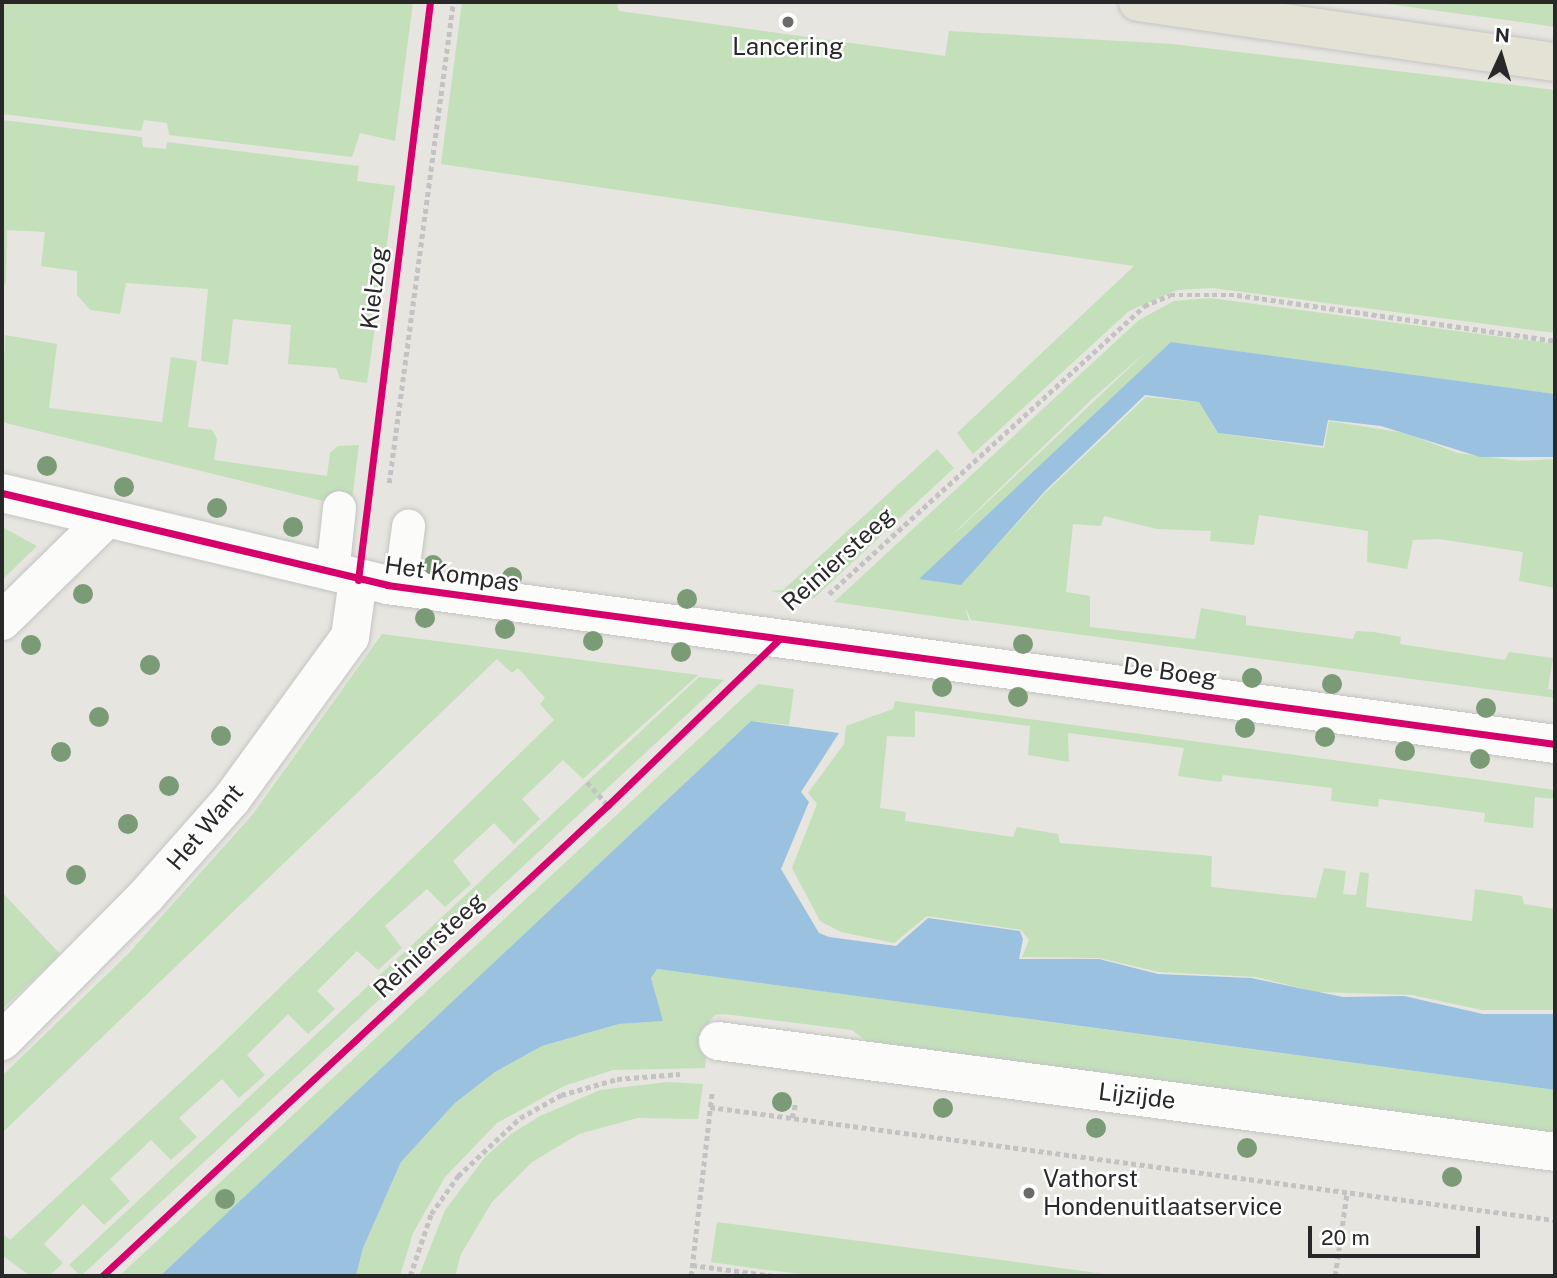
<!DOCTYPE html>
<html>
<head>
<meta charset="utf-8">
<style>
  body { margin:0 }
  #map { position:relative; width:1557px; height:1278px; overflow:hidden; background:#e6e5df; font-family:"Public Sans",sans-serif }
  div>[style] { position:absolute }
  [style*='--x'] { left:calc(var(--x)*1px); top:calc(var(--y)*1px); width:calc(var(--w)*1px); rotate:calc(var(--a)*1deg) }
  .green>* { inset:0; background:#c3e0bb }
  .water>* { inset:0; background:#9ac2e0 }
  .path>* { height:4.5px; margin-top:-2.25px; transform-origin:0; background:repeating-linear-gradient(90deg,#c4c3c3 0 5px,transparent 0 8.5px) }
  .roads { filter:drop-shadow(0 0 2px #c4c4c4) drop-shadow(0 0 2px #c4c4c4) }
  .lane>* { height:33px; margin:-16.5px; padding:0 16.5px; transform-origin:16.5px; border-radius:16.5px; background:#fbfbfa }
  .street>* { height:38px; margin:-19px; padding:0 19px; transform-origin:19px; border-radius:19px; background:#fbfbfa }
  .primary>* { height:38px; margin:-19px; padding:0 19px; transform-origin:19px; border-radius:19px; background:#e3e2d5 }
  .cycleway>* { height:7px; margin:-3.5px; padding:0 3.5px; transform-origin:3.5px; border-radius:3.5px; background:#d6006c }
  .trees>* { width:20px; height:20px; margin:-10px; border-radius:50%; background:#7b9a76 }
  .dots>* { width:19px; height:19px; translate:-50% -50%; box-sizing:border-box; border:4px solid #fff; border-radius:50% }
  span { translate:-50% -50%; white-space:nowrap; text-align:center; line-height:1.15; -webkit-text-stroke:5px #fff; paint-order:stroke }
  .poi-label { font-size:24px; color:#282828 }
  .left { translate:0 -50%; text-align:left }
  .street-label { font-size:24px; color:#282828 }
  .frame { position:absolute; inset:0; border:4px solid #282828; pointer-events:none }
  .north { position:absolute; left:1466px; top:21px; width:70px; height:70px; -webkit-text-stroke:5px #fff; paint-order:stroke; rotate:4deg; font-size:19px; font-weight:700; line-height:28px; text-align:center; color:#282828 }
  .north::after { content:''; display:block; margin:auto; width:24px; height:32px; background:#282828; clip-path:polygon(50% 0,100% 100%,50% 72%,0 100%) }
  .scale { position:absolute; left:1308px; top:1226px; width:172px; height:32px; box-sizing:border-box; border:4px solid #282828; border-top:0; padding-left:9px; font-size:21px; line-height:24px; white-space:nowrap; color:#282828; -webkit-text-stroke:5px #fff; paint-order:stroke }
</style>
</head>
<body>
<div id="map">
  <div class="green">
    <div style="clip-path:polygon(2px 2px,413px 2px,395px 141px,360px 133px,352px 157px,169px 135px,167px 123px,144px 120px,141px 131px,2px 114px)"></div>
    <div style="clip-path:polygon(462px 2px,617px 2px,619px 11px,945px 56px,949px 31px,1173px 44px,1555px 90px,1555px 333px,1212px 288px,1177px 290px,1129px 311px,973px 454px,957px 433px,1134px 266px,441px 164px)"></div>
    <div style="clip-path:polygon(1373px 2px,1555px 2px,1555px 27px,1542px 25px)"></div>
    <div style="clip-path:polygon(2px 120px,142px 137px,143px 147px,166px 149px,167px 142px,359px 166px,357px 181px,395px 186px,367px 383px,340px 379px,336px 368px,288px 364px,291px 325px,233px 319px,228px 365px,201px 361px,208px 289px,126px 283px,120px 314px,90px 310px,77px 295px,77px 271px,41px 266px,45px 232px,7px 230px,6px 281px,2px 290px)"></div>
    <div style="clip-path:polygon(evenodd,1210px 298px,1555px 344px,1555px 394px,1171px 342px,961px 584px,1046px 492px,1146px 397px,1199px 402px,1218px 433px,1324px 448px,1329px 421px,1405px 433px,1458px 453px,1519px 461px,1555px 459px,1555px 588px,1519px 581px,1523px 552px,1439px 539px,1413px 540px,1407px 569px,1367px 562px,1368px 531px,1259px 515px,1254px 545px,1210px 541px,1211px 531px,1157px 529px,1104px 516px,1101px 526px,1073px 524px,1066px 592px,1090px 596px,1090px 627px,1195px 639px,1201px 608px,1246px 616px,1246px 625px,1353px 639px,1356px 631px,1374px 632px,1401px 637px,1400px 644px,1505px 660px,1509px 652px,1553px 658px,1548px 689px,1555px 690px,1555px 698px,971px 620px,965px 607px,969px 621px,834px 602px,1139px 320px,1174px 301px,1210px 298px,1147px 351px,956px 532px,955px 532px,1092px 399px,1147px 351px)"></div>
    <div style="clip-path:polygon(5px 335px,57px 344px,49px 408px,162px 422px,171px 357px,197px 361px,188px 427px,212px 430px,217px 439px,214px 460px,327px 476px,330px 453px,338px 446px,359px 445px,351px 508px,2px 422px)"></div>
    <div style="clip-path:polygon(937px 449px,954px 468px,814px 598px,771px 591px,783px 590px)"></div>
    <div style="clip-path:polygon(2px 527px,37px 546px,2px 580px)"></div>
    <div style="clip-path:polygon(382px 634px,698px 675px,583px 779px,563px 760px,522px 799px,540px 819px,514px 844px,494px 823px,453px 861px,471px 884px,445px 907px,427px 889px,385px 926px,402px 948px,378px 970px,357px 951px,317px 991px,335px 1009px,308px 1034px,288px 1014px,247px 1055px,265px 1075px,239px 1098px,222px 1079px,179px 1118px,197px 1137px,171px 1160px,151px 1140px,110px 1179px,130px 1201px,104px 1225px,83px 1204px,44px 1244px,63px 1263px,49px 1276px,30px 1276px,2px 1255px,2px 1233px,10px 1240px,219px 1047px,554px 720px,540px 704px,545px 698px,518px 668px,512px 673px,497px 659px,2px 1133px,2px 1076px,128px 954px,253px 814px)"></div>
    <div style="clip-path:polygon(699px 677px,724px 680px,81px 1276px,69px 1265px)"></div>
    <div style="clip-path:polygon(758px 684px,794px 689px,789px 725px,751px 721px,160px 1276px,119px 1276px)"></div>
    <div style="clip-path:polygon(895px 701px,1555px 790px,1555px 799px,1535px 797px,1533px 828px,1484px 822px,1485px 813px,1379px 799px,1378px 807px,1331px 801px,1332px 788px,1223px 775px,1221px 782px,1178px 776px,1184px 748px,1068px 733px,1069px 762px,1028px 755px,1030px 726px,915px 711px,915px 737px,887px 736px,880px 808px,906px 812px,905px 821px,1013px 837px,1017px 827px,1058px 834px,1060px 843px,1212px 856px,1211px 887px,1316px 898px,1324px 868px,1346px 871px,1343px 894px,1356px 895px,1360px 872px,1369px 873px,1366px 907px,1472px 921px,1475px 889px,1522px 896px,1524px 904px,1555px 909px,1555px 1010px,1482px 1010px,1412px 995px,1318px 992px,1256px 977px,1159px 972px,1099px 958px,1022px 957px,1029px 940px,1021px 930px,927px 916px,894px 943px,841px 932px,820px 921px,792px 868px,817px 804px,808px 793px,844px 744px,846px 726px,893px 709px)"></div>
    <div style="clip-path:polygon(2px 892px,60px 954px,2px 1009px)"></div>
    <div style="clip-path:polygon(656px 969px,1555px 1090px,1555px 1134px,866px 1041px,852px 1030px,724px 1014px,715px 1015px,709px 1022px,705px 1068px,613px 1070px,564px 1086px,497px 1123px,445px 1177px,413px 1233px,400px 1276px,356px 1276px,363px 1248px,401px 1162px,455px 1103px,495px 1072px,542px 1046px,619px 1024px,662px 1021px,651px 978px)"></div>
    <div style="clip-path:polygon(667px 1082px,703px 1084px,698px 1119px,637px 1118px,579px 1134px,532px 1162px,492px 1202px,461px 1254px,455px 1276px,419px 1276px,445px 1210px,486px 1156px,511px 1134px,540px 1116px,600px 1090px)"></div>
    <div style="clip-path:polygon(717px 1222px,1120px 1276px,816px 1276px,760px 1269px,711px 1262px)"></div>
  </div>
  <div class="water">
    <div style="clip-path:polygon(1171px 342px,1555px 394px,1555px 457px,1480px 457px,1381px 426px,1328px 420px,1323px 446px,1218px 433px,1199px 402px,1145px 395px,1046px 490px,961px 585px,919px 579px)"></div>
    <div style="clip-path:polygon(751px 721px,839px 733px,801px 792px,809px 802px,781px 869px,819px 933px,829px 937px,896px 946px,928px 918px,1020px 931px,1023px 939px,1019px 959px,1099px 959px,1158px 974px,1251px 978px,1343px 997px,1404px 996px,1483px 1014px,1555px 1014px,1555px 1090px,657px 969px,651px 978px,663px 1021px,619px 1024px,542px 1046px,495px 1072px,455px 1103px,401px 1162px,363px 1248px,356px 1276px,160px 1276px)"></div>
  </div>
  <div class="path">
    <div style="--x:389;--y:483;--w:485;--a:-82.4"></div>
    <div style="--x:829;--y:594;--w:427;--a:-42.4"></div>
    <div style="--x:1144;--y:306;--w:28;--a:-23"></div>
    <div style="--x:1170;--y:295;--w:67;--a:0"></div>
    <div style="--x:1237;--y:295;--w:321;--a:8.2"></div>
    <div style="--x:587;--y:782;--w:31;--a:48"></div>
    <div style="--x:710;--y:1107;--w:853;--a:7.62"></div>
    <div style="--x:792;--y:1118;--w:17;--a:-77"></div>
    <div style="--x:692;--y:1265;--w:82;--a:7.7"></div>
    <div style="--x:410;--y:1276;--w:65;--a:-71.3"></div>
    <div style="--x:431;--y:1214;--w:47;--a:-54.6"></div>
    <div style="--x:458;--y:1176;--w:85;--a:-43.1"></div>
    <div style="--x:520;--y:1118;--w:47;--a:-29.3"></div>
    <div style="--x:561;--y:1095;--w:58;--a:-15.9"></div>
    <div style="--x:617;--y:1079;--w:63;--a:-4.5"></div>
    <div style="--x:691;--y:1276;--w:186;--a:-83.5"></div>
    <div style="--x:1335;--y:1276;--w:85;--a:-81.9"></div>
  </div>
  <div class="roads">
    <div class="lane">
      <div style="--x:332;--y:573;--w:66;--a:-83.9"></div>
      <div style="--x:400;--y:587;--w:62;--a:-82.5"></div>
    </div>
    <div class="street">
      <div style="--x:2;--y:493;--w:396;--a:13.4"></div>
      <div style="--x:387;--y:585;--w:1179;--a:7.75"></div>
      <div style="--x:2;--y:621;--w:147;--a:-44.4"></div>
      <div style="--x:2;--y:1041;--w:204;--a:-45.2"></div>
      <div style="--x:146;--y:896;--w:128;--a:-48.5"></div>
      <div style="--x:231;--y:800;--w:202;--a:-53.9"></div>
      <div style="--x:350;--y:637;--w:58;--a:-82"></div>
      <div style="--x:718;--y:1041;--w:844;--a:7.55"></div>
    </div>
    <div class="primary">
      <div style="--x:1138;--y:2;--w:421;--a:8.2"></div>
    </div>
  </div>
  <div class="cycleway">
    <div style="--x:2;--y:493;--w:396;--a:13.4"></div>
    <div style="--x:387;--y:585;--w:1179;--a:7.75"></div>
    <div style="--x:358;--y:580;--w:582;--a:-82.9"></div>
    <div style="--x:102;--y:1276;--w:691;--a:-42.95"></div>
    <div style="--x:608;--y:805;--w:238;--a:-44.1"></div>
  </div>
  <div class="trees">
    <div style="left:47px;top:466px"></div>
    <div style="left:124px;top:487px"></div>
    <div style="left:217px;top:508px"></div>
    <div style="left:293px;top:527px"></div>
    <div style="left:433px;top:565px"></div>
    <div style="left:512px;top:577px"></div>
    <div style="left:83px;top:594px"></div>
    <div style="left:687px;top:599px"></div>
    <div style="left:425px;top:618px"></div>
    <div style="left:505px;top:629px"></div>
    <div style="left:593px;top:641px"></div>
    <div style="left:1023px;top:644px"></div>
    <div style="left:31px;top:645px"></div>
    <div style="left:681px;top:652px"></div>
    <div style="left:150px;top:665px"></div>
    <div style="left:1252px;top:678px"></div>
    <div style="left:1332px;top:684px"></div>
    <div style="left:942px;top:687px"></div>
    <div style="left:1018px;top:697px"></div>
    <div style="left:1486px;top:708px"></div>
    <div style="left:99px;top:717px"></div>
    <div style="left:1245px;top:728px"></div>
    <div style="left:221px;top:736px"></div>
    <div style="left:1325px;top:737px"></div>
    <div style="left:1405px;top:751px"></div>
    <div style="left:61px;top:752px"></div>
    <div style="left:1480px;top:759px"></div>
    <div style="left:169px;top:786px"></div>
    <div style="left:128px;top:824px"></div>
    <div style="left:76px;top:875px"></div>
    <div style="left:782px;top:1102px"></div>
    <div style="left:943px;top:1108px"></div>
    <div style="left:1096px;top:1128px"></div>
    <div style="left:1247px;top:1148px"></div>
    <div style="left:1452px;top:1177px"></div>
    <div style="left:225px;top:1199px"></div>
  </div>
  <div class="dots">
    <div style="left:788px;top:22px;background:#6a6a68"></div>
    <div style="left:1029px;top:1193px;background:#6a6a68"></div>
  </div>
  <div class="poi-label">
    <span style="left:788px;top:47px">Lancering</span>
    <span class="left" style="left:1043px;top:1193px">Vathorst<br>Hondenuitlaatservice</span>
  </div>
  <div class="street-label">
    <span style="left:374px;top:288px;rotate:-83deg">Kielzog</span>
    <span style="left:838px;top:559px;rotate:-42deg">Reiniersteeg</span>
    <span style="left:452px;top:574px;rotate:8deg">Het Kompas</span>
    <span style="left:1170px;top:672px;rotate:8deg">De Boeg</span>
    <span style="left:205px;top:827px;rotate:-50deg">Het Want</span>
    <span style="left:429px;top:945px;rotate:-43deg">Reiniersteeg</span>
    <span style="left:1137px;top:1096px;rotate:7deg">Lijzijde</span>
  </div>
  <div class="frame"></div>
  <div class="north">N</div>
  <div class="scale">20 m</div>
</div>
</body>
</html>
